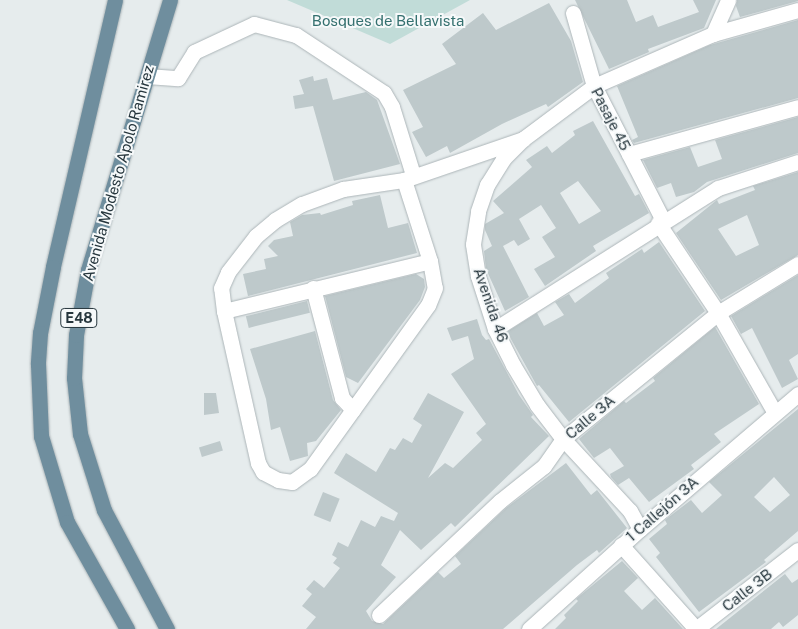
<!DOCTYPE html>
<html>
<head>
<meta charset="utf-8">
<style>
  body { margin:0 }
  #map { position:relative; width:798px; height:629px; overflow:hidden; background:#e6eced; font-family:"Public Sans",sans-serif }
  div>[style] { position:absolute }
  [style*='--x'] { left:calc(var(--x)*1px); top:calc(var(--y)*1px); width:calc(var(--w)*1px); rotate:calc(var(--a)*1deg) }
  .green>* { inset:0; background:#c1dcd8 }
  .building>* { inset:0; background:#bec9cb; transform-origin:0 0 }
  .roads { filter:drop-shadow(0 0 1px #acb5b8) drop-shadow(0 0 1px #acb5b8) }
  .street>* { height:15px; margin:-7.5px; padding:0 7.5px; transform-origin:7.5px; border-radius:7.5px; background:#fff }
  .primary>* { height:15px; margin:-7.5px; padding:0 7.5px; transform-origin:7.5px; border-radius:7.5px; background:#6f8e9e }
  span { translate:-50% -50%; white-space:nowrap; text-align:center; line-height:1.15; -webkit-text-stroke:4px #f6f9fa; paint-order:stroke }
  .shield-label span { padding:1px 4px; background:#f6f9fa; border:1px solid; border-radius:4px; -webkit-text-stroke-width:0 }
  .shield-label { font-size:14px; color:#26363d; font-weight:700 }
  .park-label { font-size:15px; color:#34706f }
  .street-label { font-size:15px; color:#26363d }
</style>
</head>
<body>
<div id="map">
  <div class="green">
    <div style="clip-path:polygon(287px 0,470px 0,390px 44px)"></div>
  </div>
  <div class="building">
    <div style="clip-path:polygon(575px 0,627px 0,636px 22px,653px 15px,658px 27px,699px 12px,693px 0,716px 0,704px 28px,648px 49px,649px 52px,609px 69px)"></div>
    <div style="clip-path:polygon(737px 0,798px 0,798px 1px,740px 17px,736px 6px)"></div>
    <div style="clip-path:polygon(549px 3px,571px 41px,583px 82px,548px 107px,546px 104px,502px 124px,450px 153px,447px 146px,426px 157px,412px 132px,423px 127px,403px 90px,456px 64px,442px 44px,483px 13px,496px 30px)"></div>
    <div style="clip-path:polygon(798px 20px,798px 98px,634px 143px,632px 140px,638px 137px,617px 86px,710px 45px)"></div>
    <div style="clip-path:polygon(313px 76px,314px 81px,327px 78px,333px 100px,366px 92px,377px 100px,400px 164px,334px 181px,313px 106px,295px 109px,293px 96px,304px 94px,299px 80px)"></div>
    <div style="clip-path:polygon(798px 117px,798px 153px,707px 182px,694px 192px,676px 197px,671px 183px,657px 188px,643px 160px,690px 147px,698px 167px,722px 159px,715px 140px)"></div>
    <div style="clip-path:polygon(evenodd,593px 121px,635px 196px,639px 194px,649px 213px,593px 246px,596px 251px,545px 286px,534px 269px,555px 257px,542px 237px,556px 228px,541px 205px,519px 219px,530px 239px,518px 246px,514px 240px,503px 246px,529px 297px,505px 311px,486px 269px,484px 251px,492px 246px,485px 230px,485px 224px,504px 213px,493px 201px,532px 167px,526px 160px,547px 146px,552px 153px,575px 135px,573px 131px,593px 121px,578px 181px,601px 211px,579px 224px,560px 193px,578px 181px)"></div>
    <div style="clip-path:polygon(evenodd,798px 172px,798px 255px,721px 300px,676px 233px,717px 200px,719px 204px,755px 190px,753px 186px,798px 172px,747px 215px,759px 245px,736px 256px,718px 229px,747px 215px)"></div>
    <div style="clip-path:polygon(380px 195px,388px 228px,408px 223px,417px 253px,248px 296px,243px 274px,266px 269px,264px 259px,278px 256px,268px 246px,274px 240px,293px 236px,290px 222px,302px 215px,320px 213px,321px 215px,353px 205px,352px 201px)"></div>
    <div style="clip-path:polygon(659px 242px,705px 311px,569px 422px,539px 385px,537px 386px,507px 332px,537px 313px,544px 326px,564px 315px,555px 302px,569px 294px,575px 303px,609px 278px,606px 273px,642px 249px,644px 253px)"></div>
    <div style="clip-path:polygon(416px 274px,424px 279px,425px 287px,420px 300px,358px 383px,346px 377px,325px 296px)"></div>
    <div style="clip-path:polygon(798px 275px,798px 354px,789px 360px,798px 379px,782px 388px,752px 328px,741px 334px,731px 316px)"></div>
    <div style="left:307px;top:301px;width:12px;height:63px;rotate:76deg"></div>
    <div style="clip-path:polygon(477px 319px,482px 335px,486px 340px,489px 339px,519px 395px,533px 415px,531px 417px,549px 436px,455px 527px,451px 523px,421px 550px,400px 530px,381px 565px,396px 577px,366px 611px,372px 621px,383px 624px,438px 572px,444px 578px,461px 564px,455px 556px,506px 508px,566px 463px,591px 495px,597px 490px,627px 528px,599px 553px,597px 550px,577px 565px,503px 629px,306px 629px,316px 617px,302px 606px,312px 594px,306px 589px,314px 580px,324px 588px,340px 568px,333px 563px,337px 558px,332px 555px,338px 542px,348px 547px,361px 520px,375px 527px,381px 516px,394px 521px,398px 513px,334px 473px,346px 453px,376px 472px,390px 448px,395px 450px,403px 438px,412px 443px,422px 425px,413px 419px,428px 393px,464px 412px,428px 478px,445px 463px,453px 468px,482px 440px,476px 433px,486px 424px,451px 374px,474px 359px,468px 336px,452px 341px,447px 328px)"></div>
    <div style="clip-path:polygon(715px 327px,759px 404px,714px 434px,721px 442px,691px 465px,694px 469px,649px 502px,629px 478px,618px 485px,611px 477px,610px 474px,624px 466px,610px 448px,594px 458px,579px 439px,624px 401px,626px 403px,655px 381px,653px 378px)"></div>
    <div style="clip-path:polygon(315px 331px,333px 400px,341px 410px,316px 441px,307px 443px,308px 456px,290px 461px,280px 427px,271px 430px,266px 399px,250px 349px)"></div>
    <div style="clip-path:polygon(204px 393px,216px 393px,219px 413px,204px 415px)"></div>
    <div style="clip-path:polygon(evenodd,798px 409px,798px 531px,764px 560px,766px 562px,699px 612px,656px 557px,660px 553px,649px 539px,667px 524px,665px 520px,691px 500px,702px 513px,722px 495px,709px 482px,798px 409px,774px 477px,790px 495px,770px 512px,754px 497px,774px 477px)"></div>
    <div style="left:220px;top:441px;width:10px;height:22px;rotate:73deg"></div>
    <div style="left:323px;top:492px;width:18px;height:25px;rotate:22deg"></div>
    <div style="clip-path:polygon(622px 561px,638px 578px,624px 591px,642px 610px,655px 598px,683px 629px,555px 629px,566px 618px,564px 615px,578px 601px,576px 599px)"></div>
    <div style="clip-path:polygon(785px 574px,792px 583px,798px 579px,798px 615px,783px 627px,779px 622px,771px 629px,716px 629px)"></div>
  </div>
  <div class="roads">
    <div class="street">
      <div style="--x:573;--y:13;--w:76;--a:74"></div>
      <div style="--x:594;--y:86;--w:151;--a:62.8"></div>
      <div style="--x:713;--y:34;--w:37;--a:-66"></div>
      <div style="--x:147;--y:76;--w:31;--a:4"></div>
      <div style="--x:178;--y:78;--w:31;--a:-58"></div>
      <div style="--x:194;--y:52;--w:66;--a:-25"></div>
      <div style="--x:254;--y:24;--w:43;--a:14.7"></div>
      <div style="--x:296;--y:35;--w:105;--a:33.4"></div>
      <div style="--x:384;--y:93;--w:16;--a:60"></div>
      <div style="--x:392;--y:107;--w:71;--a:72.8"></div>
      <div style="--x:629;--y:154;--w:175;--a:-15.5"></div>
      <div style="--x:404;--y:180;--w:85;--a:72.2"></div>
      <div style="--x:430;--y:261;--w:27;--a:80"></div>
      <div style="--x:435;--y:288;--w:18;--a:112"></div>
      <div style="--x:428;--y:305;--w:202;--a:125.7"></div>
      <div style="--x:310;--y:469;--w:22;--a:144"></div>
      <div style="--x:292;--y:482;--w:14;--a:-172"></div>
      <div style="--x:278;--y:480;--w:17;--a:-152"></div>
      <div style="--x:263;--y:472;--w:10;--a:-119"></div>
      <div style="--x:258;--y:463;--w:156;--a:-102.6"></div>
      <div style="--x:224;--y:311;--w:23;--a:-97"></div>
      <div style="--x:221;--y:288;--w:17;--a:-66"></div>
      <div style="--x:228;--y:272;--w:46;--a:-52.1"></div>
      <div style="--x:256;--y:236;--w:25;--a:-40"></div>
      <div style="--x:275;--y:220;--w:31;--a:-31"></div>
      <div style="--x:302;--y:204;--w:44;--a:-20.1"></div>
      <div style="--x:343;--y:189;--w:62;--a:-8.4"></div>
      <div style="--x:404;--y:180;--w:126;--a:-19"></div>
      <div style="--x:658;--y:223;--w:108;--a:56.3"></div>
      <div style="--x:718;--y:313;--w:113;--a:60.3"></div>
      <div style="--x:313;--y:288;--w:114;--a:75.2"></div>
      <div style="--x:342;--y:398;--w:16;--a:47"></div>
      <div style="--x:224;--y:311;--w:212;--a:-13.6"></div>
      <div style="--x:495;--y:329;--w:264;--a:-32.3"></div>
      <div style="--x:718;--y:188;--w:84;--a:-18"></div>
      <div style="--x:640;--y:529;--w:21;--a:-119"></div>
      <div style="--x:630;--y:511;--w:98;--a:-132.9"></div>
      <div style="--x:563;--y:439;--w:43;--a:-127.4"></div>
      <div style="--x:537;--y:405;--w:47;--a:-121"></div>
      <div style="--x:513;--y:365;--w:40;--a:-116.6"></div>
      <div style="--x:495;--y:329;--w:56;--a:-107.8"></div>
      <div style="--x:478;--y:276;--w:32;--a:-99"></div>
      <div style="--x:473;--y:244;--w:33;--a:-81"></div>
      <div style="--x:478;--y:211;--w:28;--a:-71"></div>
      <div style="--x:487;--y:185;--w:31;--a:-58"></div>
      <div style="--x:503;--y:159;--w:28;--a:-45"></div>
      <div style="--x:523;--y:139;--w:89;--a:-36.7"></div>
      <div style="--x:594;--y:86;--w:130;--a:-23.6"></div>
      <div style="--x:713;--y:34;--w:88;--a:-15.8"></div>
      <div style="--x:621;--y:545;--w:113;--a:48.2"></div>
      <div style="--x:696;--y:629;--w:129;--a:-37.8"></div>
      <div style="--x:379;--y:615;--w:166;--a:-43.3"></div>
      <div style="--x:500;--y:501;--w:56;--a:-38.5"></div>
      <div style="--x:544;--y:466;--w:33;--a:-55"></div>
      <div style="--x:563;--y:439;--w:200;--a:-39.1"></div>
      <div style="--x:718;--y:313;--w:94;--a:-31.5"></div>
      <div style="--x:529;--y:629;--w:149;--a:-42"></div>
      <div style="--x:640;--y:529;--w:208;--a:-40.5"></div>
    </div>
    <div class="primary">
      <div style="--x:115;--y:0;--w:274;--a:103.1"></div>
      <div style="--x:53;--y:267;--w:67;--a:101.1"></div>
      <div style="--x:40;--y:333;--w:31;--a:94"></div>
      <div style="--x:38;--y:364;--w:72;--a:87.6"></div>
      <div style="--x:41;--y:436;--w:90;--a:73.2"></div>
      <div style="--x:67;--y:522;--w:123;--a:60.7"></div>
      <div style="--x:167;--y:629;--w:135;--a:-117.9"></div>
      <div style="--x:104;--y:510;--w:80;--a:-107.5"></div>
      <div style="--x:80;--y:434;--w:56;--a:-96.1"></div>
      <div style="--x:74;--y:378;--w:43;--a:-87.3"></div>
      <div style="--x:76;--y:335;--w:66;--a:-79.5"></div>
      <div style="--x:88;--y:270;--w:282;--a:-73.1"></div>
    </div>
  </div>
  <div class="shield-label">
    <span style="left:79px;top:318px">E48</span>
  </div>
  <div class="park-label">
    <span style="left:388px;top:21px">Bosques de Bellavista</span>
  </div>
  <div class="street-label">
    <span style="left:611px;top:119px;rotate:63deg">Pasaje 45</span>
    <span style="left:118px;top:173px;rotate:-74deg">Avenida Modesto Apolo Ramirez</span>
    <span style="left:491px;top:305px;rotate:71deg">Avenida 46</span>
    <span style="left:590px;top:417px;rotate:-40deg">Calle 3A</span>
    <span style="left:662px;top:509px;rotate:-41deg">1 Callejón 3A</span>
    <span style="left:747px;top:590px;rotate:-38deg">Calle 3B</span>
  </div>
</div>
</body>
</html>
